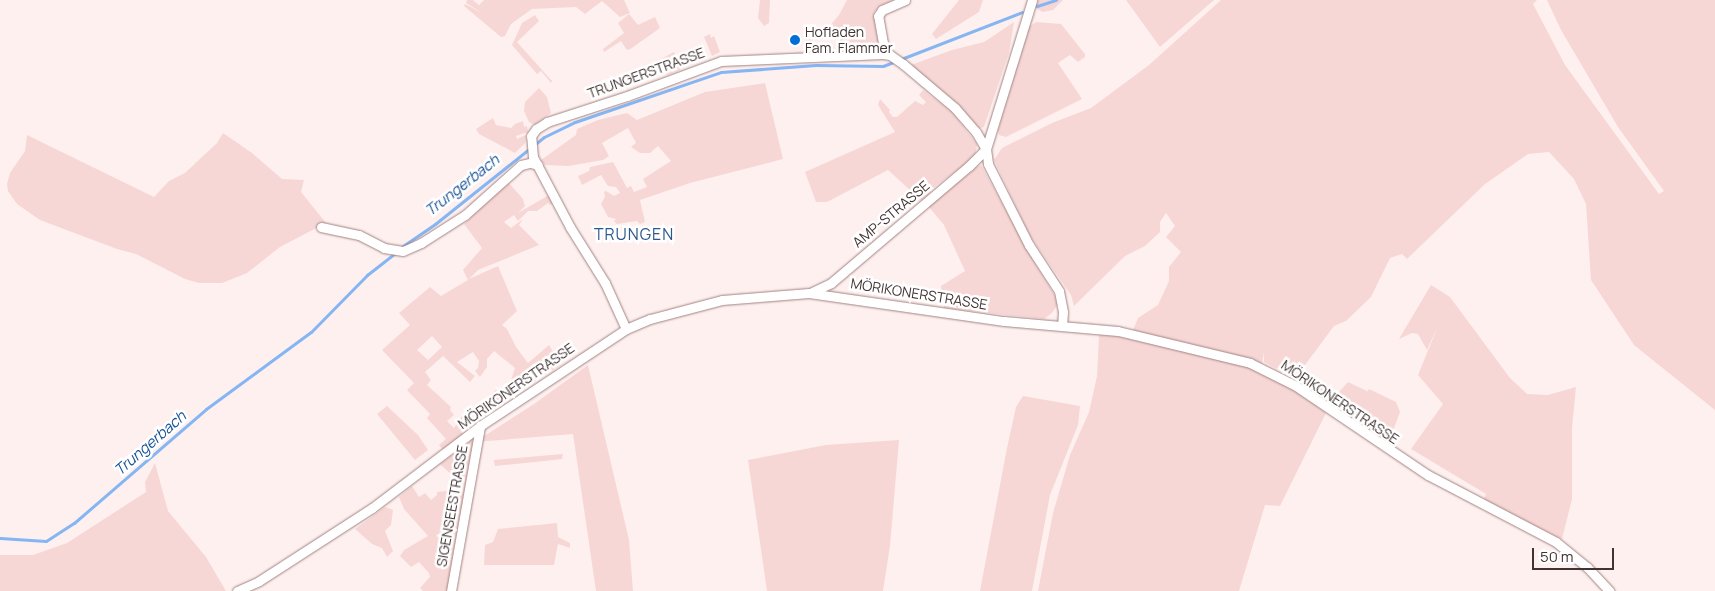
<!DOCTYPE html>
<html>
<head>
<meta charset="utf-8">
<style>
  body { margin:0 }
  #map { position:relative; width:1715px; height:591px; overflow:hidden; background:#fef0ef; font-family:Manrope,sans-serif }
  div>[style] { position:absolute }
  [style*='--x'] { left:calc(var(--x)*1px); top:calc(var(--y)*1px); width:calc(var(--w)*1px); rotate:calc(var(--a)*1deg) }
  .green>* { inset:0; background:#f7d7d5 }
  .stream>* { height:3px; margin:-1.5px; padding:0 1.5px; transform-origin:1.5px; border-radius:1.5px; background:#85b5f2 }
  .roads { filter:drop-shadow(0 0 1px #a18381) drop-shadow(0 0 1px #a18381) }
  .minor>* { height:9px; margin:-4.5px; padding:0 4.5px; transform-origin:4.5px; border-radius:4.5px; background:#fff }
  .dots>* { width:14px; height:14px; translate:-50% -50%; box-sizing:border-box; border:2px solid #fff; border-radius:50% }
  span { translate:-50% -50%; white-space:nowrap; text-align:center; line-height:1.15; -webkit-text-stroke:5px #fff; paint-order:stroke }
  .poi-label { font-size:14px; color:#403332 }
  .left { translate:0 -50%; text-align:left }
  .street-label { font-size:14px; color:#403332 }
  .water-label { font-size:15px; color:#165296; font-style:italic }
  .quarter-label { font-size:16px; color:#2d588e; letter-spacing:1px }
  .scale { position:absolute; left:1532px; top:548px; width:82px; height:22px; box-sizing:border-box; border:2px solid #403332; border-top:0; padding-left:6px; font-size:15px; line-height:18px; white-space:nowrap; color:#403332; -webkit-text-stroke:4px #fff; paint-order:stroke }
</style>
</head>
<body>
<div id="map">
  <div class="green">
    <div style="clip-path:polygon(467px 0,473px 0,479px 5px,484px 0,624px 0,630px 13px,620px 17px,602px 1px,585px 14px,576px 7px,532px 9px,511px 24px,505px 36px,501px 37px,464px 6px,465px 4px,482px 13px,466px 3px)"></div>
    <div style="clip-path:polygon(760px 0,770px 0,769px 23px,764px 26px,758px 18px)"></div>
    <div style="clip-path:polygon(847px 0,896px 0,882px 5px,874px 12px,879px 42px,870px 45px,871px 50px,844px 53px,840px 43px,840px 32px,815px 32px,813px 33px,813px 50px,806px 52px,804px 42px,806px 31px,828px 28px,839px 15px)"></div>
    <div style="clip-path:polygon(959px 0,983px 0,979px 12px,936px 39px,932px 34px)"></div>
    <div style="clip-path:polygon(1035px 0,1063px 0,1053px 10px,1043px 12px,1033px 7px)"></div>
    <div style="clip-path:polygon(1126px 0,1214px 0,1160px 47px)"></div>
    <div style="clip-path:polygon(1221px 0,1537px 0,1533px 4px,1565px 65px,1659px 194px,1664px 191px,1618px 127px,1561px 30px,1547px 0,1715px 0,1715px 410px,1634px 345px,1591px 280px,1586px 204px,1574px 179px,1549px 152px,1528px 154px,1485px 184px,1407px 259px,1402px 254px,1390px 258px,1371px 297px,1346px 321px,1334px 326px,1305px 365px,1290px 376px,1264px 362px,1264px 352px,1262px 364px,1133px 330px,1138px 318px,1158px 305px,1169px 281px,1169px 267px,1181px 252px,1166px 237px,1175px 226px,1166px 213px,1160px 222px,1160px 232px,1145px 246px,1125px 256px,1074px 306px,1071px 295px,1030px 236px,994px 160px,1002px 148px,1052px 123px,1091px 108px,1149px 65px)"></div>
    <div style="clip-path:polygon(629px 14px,638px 25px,655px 17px,660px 28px,629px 50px,626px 49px,621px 41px,604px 52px,603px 49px,624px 33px,618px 23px)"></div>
    <div style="clip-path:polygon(535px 15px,539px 21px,517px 42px,552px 81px,551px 83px,541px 71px,537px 74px,512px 45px,522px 23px)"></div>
    <div style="clip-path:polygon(1014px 22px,1009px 53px,984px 127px,980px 128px,975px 125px,911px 65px,952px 50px,984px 42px)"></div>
    <div style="clip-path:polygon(1036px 22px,1061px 24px,1085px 54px,1085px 57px,1078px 62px,1070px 55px,1058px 63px,1082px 99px,1006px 137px,999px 135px,998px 130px,1029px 27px)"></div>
    <div style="clip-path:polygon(710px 34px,711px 38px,714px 36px,720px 52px,712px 56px,704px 37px)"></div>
    <div style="clip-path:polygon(674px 52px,681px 65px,680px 70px,667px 75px,659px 60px)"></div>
    <div style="clip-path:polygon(765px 83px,783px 159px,690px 183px,640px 200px,645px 222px,640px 224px,637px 221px,617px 224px,614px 221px,616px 219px,608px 217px,601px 204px,605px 197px,604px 192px,606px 191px,614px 196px,620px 193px,616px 187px,608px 186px,601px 175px,582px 185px,578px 176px,589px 171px,590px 167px,613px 162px,627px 188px,631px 186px,634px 192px,647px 187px,643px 179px,671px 161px,658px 146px,650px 153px,640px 153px,631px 147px,636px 143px,628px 128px,602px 143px,609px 156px,603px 160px,568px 166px,545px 165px,541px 160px,576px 135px,577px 129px,598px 120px,627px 113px,637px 120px,705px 92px)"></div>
    <div style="clip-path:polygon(539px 88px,547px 97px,551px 113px,535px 125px,529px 122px,524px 111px,525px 102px)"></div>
    <div style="clip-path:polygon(923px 90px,951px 111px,963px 126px,977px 144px,975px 157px,933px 188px,923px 202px,888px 170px,827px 202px,816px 202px,805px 172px,895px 132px,878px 105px,880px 99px,890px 110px,889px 112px,893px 117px,897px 117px,915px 101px,923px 105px,926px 102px,919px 95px)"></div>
    <div style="clip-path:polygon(493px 118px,496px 125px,511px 128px,515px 124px,523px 121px,524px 127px,527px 126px,528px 132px,516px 136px,517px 139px,526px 135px,525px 143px,515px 153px,479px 134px,476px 129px)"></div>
    <div style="clip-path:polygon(223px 133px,252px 153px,282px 179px,304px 180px,301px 192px,326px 223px,280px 247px,247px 273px,222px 283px,199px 283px,185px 279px,136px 254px,117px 249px,40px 220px,17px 204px,8px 191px,7px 184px,10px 173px,25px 151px,27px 135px,154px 197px,169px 181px,185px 173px,217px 143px)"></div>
    <div style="clip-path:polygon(981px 165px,1036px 265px,1059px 302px,1052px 313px,1044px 319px,944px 308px,941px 286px,965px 271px,944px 225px,928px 206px,961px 175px)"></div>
    <div style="clip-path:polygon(evenodd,508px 182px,523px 199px,525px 206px,518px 213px,549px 195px,553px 203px,551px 205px,548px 203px,537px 211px,528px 211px,518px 221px,514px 215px,504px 222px,511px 228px,523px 219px,519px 225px,539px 245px,478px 270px,469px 279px,498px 266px,517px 311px,502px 325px,507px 329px,516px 347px,528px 363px,549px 345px,561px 365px,519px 390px,511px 380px,515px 368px,494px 351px,487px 359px,487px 367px,480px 377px,475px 371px,478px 368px,479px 361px,473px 352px,457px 362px,475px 376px,470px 382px,443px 356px,425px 372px,431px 380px,427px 385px,451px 407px,450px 410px,454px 415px,447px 421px,454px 428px,462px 416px,472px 427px,443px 450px,439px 445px,446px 439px,427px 418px,430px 414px,407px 390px,414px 383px,382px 350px,410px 325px,399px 313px,430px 287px,441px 296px,468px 280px,463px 270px,482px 248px,464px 224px,508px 182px,432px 336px,442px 347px,428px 360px,417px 350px,432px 336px)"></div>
    <div style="clip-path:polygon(1431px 285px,1450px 297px,1510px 378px,1527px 394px,1548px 395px,1576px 387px,1572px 428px,1572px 499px,1562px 539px,1483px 501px,1486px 494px,1411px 449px,1443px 404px,1418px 375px,1438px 326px,1427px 350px,1418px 334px,1412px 333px,1399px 339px)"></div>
    <div style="clip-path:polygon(1099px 335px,1115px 336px,1206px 356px,1250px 368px,1284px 383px,1326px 413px,1280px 506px,1265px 505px,1239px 591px,1038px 591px,1053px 513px,1070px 455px,1089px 412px,1097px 376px)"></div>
    <div style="clip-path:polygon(588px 365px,629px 540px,633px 591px,596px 591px,573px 434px,475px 442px,534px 404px)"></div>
    <div style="clip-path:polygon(1309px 374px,1333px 388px,1327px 396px,1322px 398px,1302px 383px,1303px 379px)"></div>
    <div style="clip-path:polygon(1348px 382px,1367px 391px,1366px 393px,1369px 389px,1396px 402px,1400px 412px,1391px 436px,1384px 441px,1332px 405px,1339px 392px)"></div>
    <div style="clip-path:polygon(498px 388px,505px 398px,497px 405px,493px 400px,488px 404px,486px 402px,492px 411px,479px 420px,471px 412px)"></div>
    <div style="clip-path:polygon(1023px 396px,1080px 406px,1078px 425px,1050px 495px,1032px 591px,980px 591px,1007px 448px,1016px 407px)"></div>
    <div style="clip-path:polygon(387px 406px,418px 435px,428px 450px,415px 460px,377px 414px)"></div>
    <div style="clip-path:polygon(472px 440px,475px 451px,449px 591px,423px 591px,420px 588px,430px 577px,429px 573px,419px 562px,411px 567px,400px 556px,404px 550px,428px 536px,404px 509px,399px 497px,412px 486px,419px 497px,425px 493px,431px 500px,437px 495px,437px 492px,454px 490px,455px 478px,440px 464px)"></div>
    <div style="clip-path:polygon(899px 440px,890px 546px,883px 591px,767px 591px,748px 460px,826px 445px)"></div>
    <div style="clip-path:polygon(563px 454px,562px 459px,554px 460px,495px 466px,494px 462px,494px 460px)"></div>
    <div style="clip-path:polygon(155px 463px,168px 511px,206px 557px,226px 591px,0 591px,0 555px,33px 555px,67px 543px,146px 492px,145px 482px)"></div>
    <div style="clip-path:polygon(385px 507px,393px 510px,391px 525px,385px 531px,393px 551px,387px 557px,382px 548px,372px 544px,355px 529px)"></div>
    <div style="clip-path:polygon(557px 523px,558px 537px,570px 543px,570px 548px,558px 544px,554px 565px,484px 565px,485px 545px,493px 542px,498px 529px)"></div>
  </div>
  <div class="stream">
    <div style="--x:1037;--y:6;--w:20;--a:-18"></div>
    <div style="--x:400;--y:248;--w:42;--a:-34.4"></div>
    <div style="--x:435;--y:224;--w:139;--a:-38.6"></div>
    <div style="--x:544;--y:137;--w:34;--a:-26"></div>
    <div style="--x:575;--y:122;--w:154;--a:-18.9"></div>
    <div style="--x:721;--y:72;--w:95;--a:-4.2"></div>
    <div style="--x:816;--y:65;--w:67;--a:0.9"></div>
    <div style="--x:883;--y:66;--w:149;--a:-21.2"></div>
    <div style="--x:0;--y:538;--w:46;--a:3.7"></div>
    <div style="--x:46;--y:541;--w:33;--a:-33"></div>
    <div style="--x:74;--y:523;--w:174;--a:-40.8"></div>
    <div style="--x:206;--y:409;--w:130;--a:-36.3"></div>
    <div style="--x:311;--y:332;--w:80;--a:-45.5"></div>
    <div style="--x:367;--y:275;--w:37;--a:-38"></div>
  </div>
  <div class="roads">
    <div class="minor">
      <div style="--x:883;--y:54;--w:11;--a:-90"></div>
      <div style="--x:883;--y:43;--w:27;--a:-100"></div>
      <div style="--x:878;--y:16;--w:7;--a:-56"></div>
      <div style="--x:882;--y:10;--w:25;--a:-23"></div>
      <div style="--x:321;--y:227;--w:39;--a:12"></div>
      <div style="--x:359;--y:235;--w:28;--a:27"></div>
      <div style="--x:384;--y:248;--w:19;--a:9"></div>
      <div style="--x:403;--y:251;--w:20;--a:-24"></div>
      <div style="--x:421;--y:243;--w:52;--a:-32.5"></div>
      <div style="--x:465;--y:215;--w:75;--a:-41.8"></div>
      <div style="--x:521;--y:165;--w:9;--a:-13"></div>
      <div style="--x:530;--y:163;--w:8;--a:14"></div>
      <div style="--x:812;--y:292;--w:21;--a:-25"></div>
      <div style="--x:831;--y:283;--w:181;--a:-40.3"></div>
      <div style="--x:969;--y:166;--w:24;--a:-45"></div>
      <div style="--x:986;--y:149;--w:156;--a:-72.8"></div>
      <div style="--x:626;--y:329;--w:51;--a:-114.5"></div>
      <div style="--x:605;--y:283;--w:66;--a:-122"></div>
      <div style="--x:570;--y:227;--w:79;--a:-117.9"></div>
      <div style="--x:533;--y:157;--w:21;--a:-95"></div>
      <div style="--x:531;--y:136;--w:9;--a:-54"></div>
      <div style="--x:536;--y:129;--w:13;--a:-32"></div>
      <div style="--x:547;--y:122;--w:84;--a:-18"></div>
      <div style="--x:627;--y:96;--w:100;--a:-20.4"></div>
      <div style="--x:721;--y:61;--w:162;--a:-2.5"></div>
      <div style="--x:883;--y:54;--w:7;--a:8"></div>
      <div style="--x:890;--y:55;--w:16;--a:35"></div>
      <div style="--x:903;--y:64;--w:68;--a:40.2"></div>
      <div style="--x:955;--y:108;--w:32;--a:49"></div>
      <div style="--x:976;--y:132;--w:20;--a:60"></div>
      <div style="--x:986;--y:149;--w:15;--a:82"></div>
      <div style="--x:988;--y:164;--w:91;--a:63.2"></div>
      <div style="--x:1029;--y:245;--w:55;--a:56.9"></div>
      <div style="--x:1059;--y:291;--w:21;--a:79"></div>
      <div style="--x:1063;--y:312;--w:14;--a:94"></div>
      <div style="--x:237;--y:591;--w:24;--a:-24"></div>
      <div style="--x:259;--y:581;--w:135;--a:-32.9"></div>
      <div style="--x:372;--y:508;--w:136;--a:-37.2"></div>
      <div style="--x:480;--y:426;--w:175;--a:-33.6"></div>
      <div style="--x:626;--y:329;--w:26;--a:-23"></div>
      <div style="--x:650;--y:319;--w:74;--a:-14.8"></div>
      <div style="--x:722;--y:300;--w:87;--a:-4.6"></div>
      <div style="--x:809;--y:293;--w:197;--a:8.2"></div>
      <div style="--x:1004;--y:321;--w:114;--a:5"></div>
      <div style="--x:1118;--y:331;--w:136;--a:13.6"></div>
      <div style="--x:1250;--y:363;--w:51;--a:26.6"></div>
      <div style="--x:1296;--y:386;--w:159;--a:34"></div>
      <div style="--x:1428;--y:475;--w:144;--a:27.6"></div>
      <div style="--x:1556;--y:542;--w:40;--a:39"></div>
      <div style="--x:1587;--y:567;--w:33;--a:47"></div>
      <div style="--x:451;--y:591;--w:168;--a:-80"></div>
    </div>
  </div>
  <div class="dots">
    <div style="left:795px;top:40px;background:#016fd6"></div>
  </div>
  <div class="poi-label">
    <span class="left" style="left:805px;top:40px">Hofladen<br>Fam. Flammer</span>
  </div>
  <div class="street-label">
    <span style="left:646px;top:73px;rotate:-20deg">TRUNGERSTRASSE</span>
    <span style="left:891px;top:214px;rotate:-40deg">AMP-STRASSE</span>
    <span style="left:919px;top:294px;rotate:9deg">MÖRIKONERSTRASSE</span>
    <span style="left:516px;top:386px;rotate:-35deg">MÖRIKONERSTRASSE</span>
    <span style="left:1340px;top:402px;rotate:34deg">MÖRIKONERSTRASSE</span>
    <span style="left:452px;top:506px;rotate:-80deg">SIGENSEESTRASSE</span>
  </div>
  <div class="water-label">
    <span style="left:462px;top:185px;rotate:-38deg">Trungerbach</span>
    <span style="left:150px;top:443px;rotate:-41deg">Trungerbach</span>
  </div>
  <div class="quarter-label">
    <span style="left:634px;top:234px">TRUNGEN</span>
  </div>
  <div class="scale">50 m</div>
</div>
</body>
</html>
